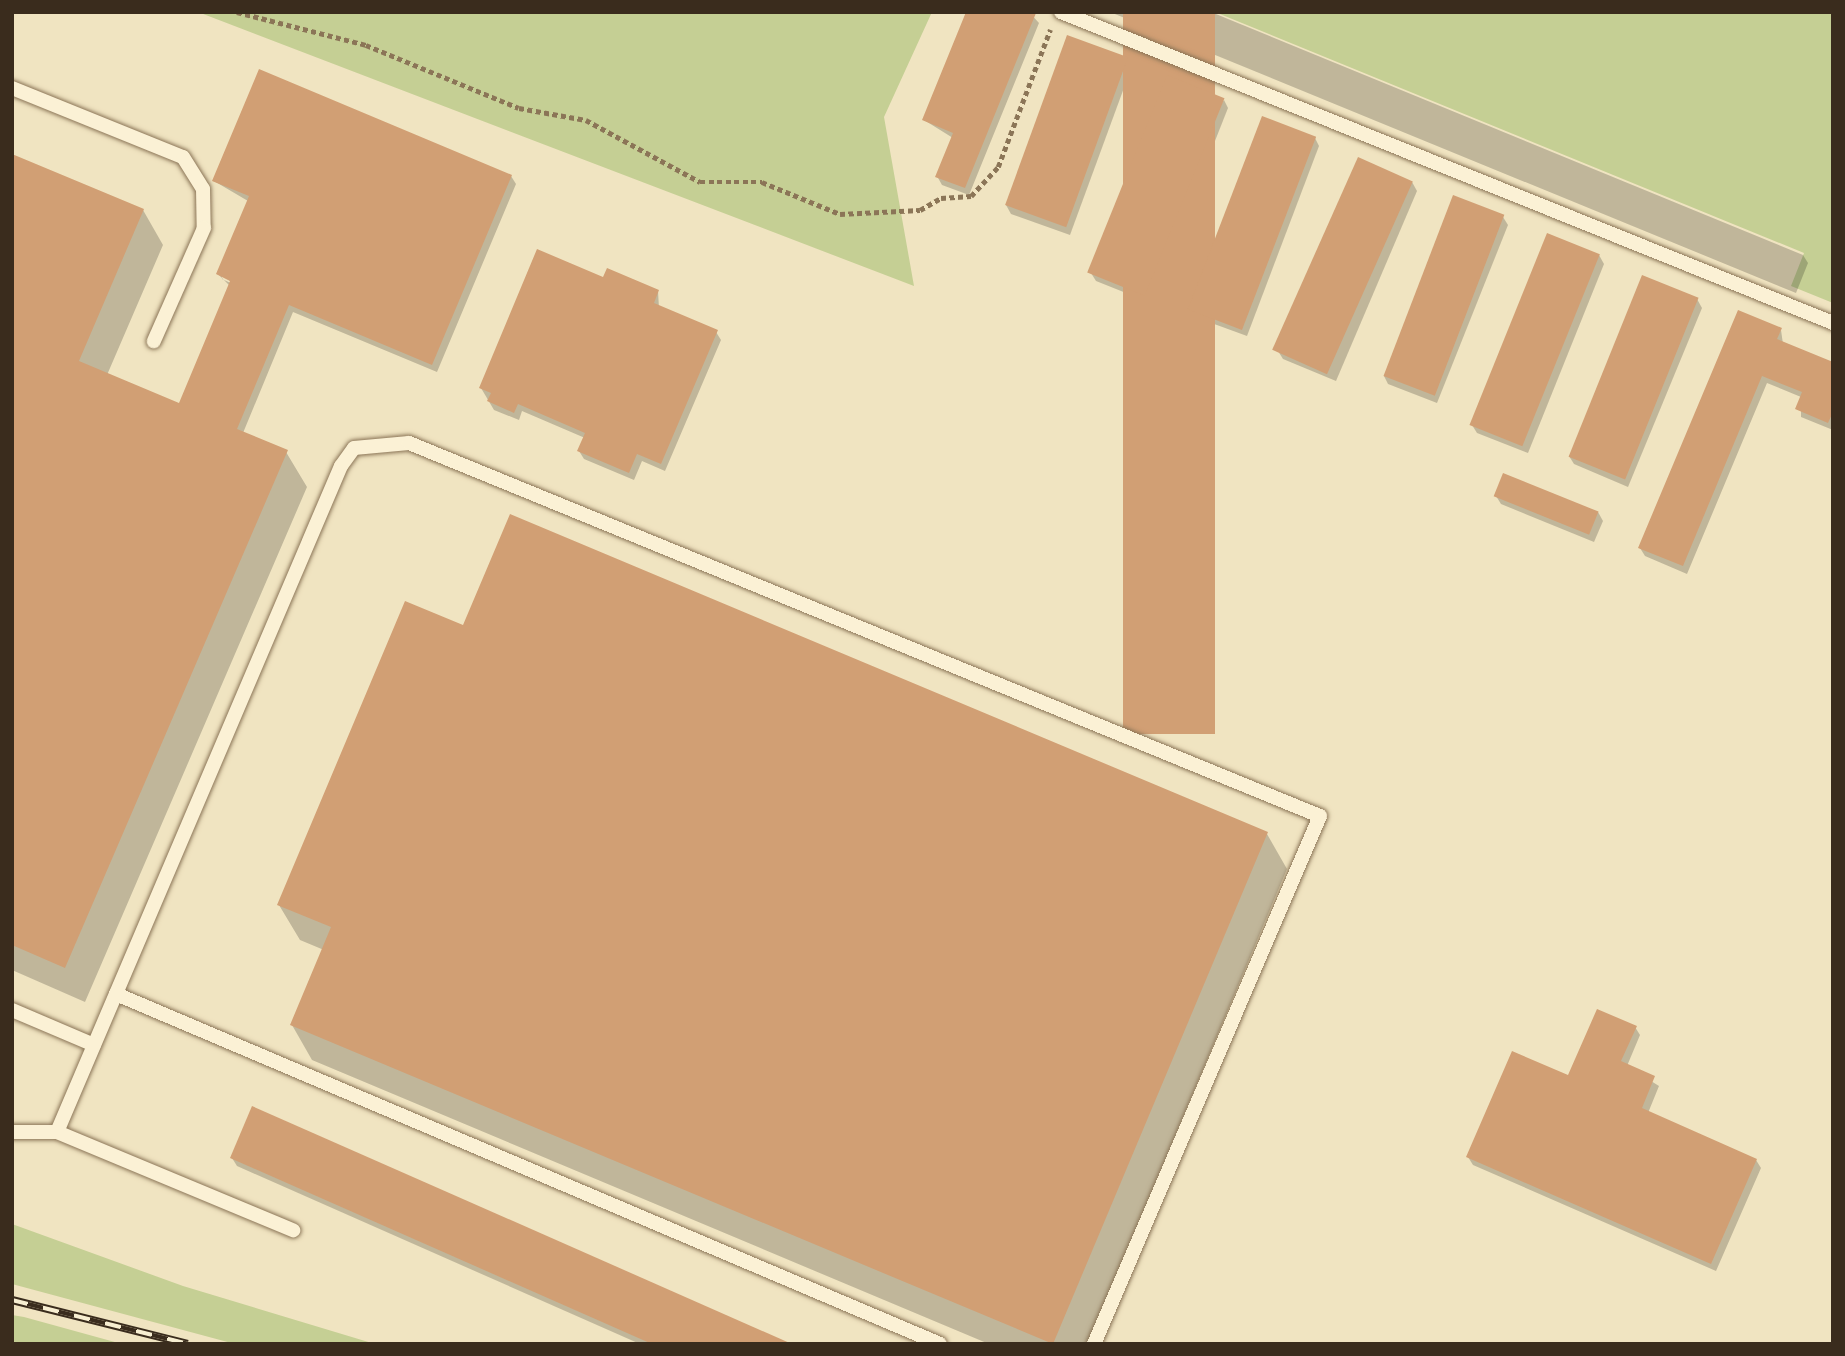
<!DOCTYPE html>
<html>
<head>
<meta charset="utf-8">
<style>
  body { margin:0 }
  #map { position:relative; width:1845px; height:1356px; overflow:hidden; background:#f0e4c1; font-family:Literata,serif }
  div>[style] { position:absolute }
  [style*='--x'] { left:calc(var(--x)*1px); top:calc(var(--y)*1px); width:calc(var(--w)*1px); rotate:calc(var(--a)*1deg) }
  .green>* { inset:0; background:#c5cf94 }
  .shadow>* { inset:0; background:#0003 }
  .building>* { inset:0; background:#d19f74; transform-origin:0 0 }
  .path>* { height:4.5px; margin-top:-2.25px; transform-origin:0; background:repeating-linear-gradient(90deg,#8b7557 0 5px,transparent 0 8.5px) }
  .roads { filter:drop-shadow(0 0 2px #8b7557) drop-shadow(0 0 2px #8b7557) }
  .lane>* { height:14px; margin:-7px; padding:0 7px; transform-origin:7px; border-radius:7px; background:#fbf1d5 }
  .rail>* { height:8px; margin-top:-4px; transform-origin:0; background:repeating-linear-gradient(90deg,#f7eed1 0 16px,#3a2c1d 0 32px); box-sizing:border-box; border-block:2px solid #3a2c1d }
  span { translate:-50% -50%; white-space:nowrap; text-align:center; line-height:1.15; -webkit-text-stroke:6px #f7eed1; paint-order:stroke }
  .frame { position:absolute; inset:0; border:14px solid #3a2c1d; pointer-events:none }
</style>
</head>
<body>
<div id="map">
  <div class="green">
    <div style="clip-path:polygon(198px 12px,932px 12px,884px 117px,914px 286px)"></div>
    <div style="clip-path:polygon(1215px 12px,1833px 12px,1833px 303px,1791px 286px,1804px 253px)"></div>
    <div style="clip-path:polygon(12px 1224px,183px 1286px,375px 1344px,235px 1344px,12px 1284px)"></div>
    <div style="clip-path:polygon(12px 1315px,24px 1317px,122px 1344px,12px 1344px)"></div>
  </div>
  <div class="shadow">
    <div style="clip-path:polygon(968px 12px,1029px 12px,1039px 23px,969px 195px,942px 185px,937px 176px,953px 138px,924px 120px)"></div>
    <div style="clip-path:polygon(1110px 12px,1211px 12px,1803px 255px,1808px 263px,1796px 293px)"></div>
    <div style="clip-path:polygon(1127px 58px,1132px 66px,1070px 235px,1011px 214px,1006px 205px)"></div>
    <div style="clip-path:polygon(1224px 100px,1228px 108px,1151px 303px,1096px 281px,1091px 273px)"></div>
    <div style="clip-path:polygon(1315px 138px,1319px 146px,1247px 336px,1195px 317px,1190px 308px)"></div>
    <div style="clip-path:polygon(evenodd,12px 156px,143px 210px,163px 245px,107px 375px,183px 408px,230px 286px,218px 274px,248px 201px,214px 181px,511px 176px,516px 184px,437px 372px,293px 312px,243px 433px,286px 452px,307px 487px,85px 1002px,12px 970px,12px 156px,222px 275px,237px 286px,222px 279px,222px 275px)"></div>
    <div style="clip-path:polygon(1412px 182px,1417px 191px,1336px 381px,1283px 359px,1278px 351px)"></div>
    <div style="clip-path:polygon(1503px 217px,1508px 225px,1437px 403px,1388px 384px,1384px 376px)"></div>
    <div style="clip-path:polygon(1599px 255px,1604px 264px,1528px 453px,1477px 433px,1472px 425px)"></div>
    <div style="clip-path:polygon(604px 280px,658px 291px,659px 308px,716px 332px,721px 340px,665px 471px,642px 461px,634px 480px,584px 459px,579px 451px,585px 438px,522px 411px,519px 420px,494px 410px,481px 388px)"></div>
    <div style="clip-path:polygon(1697px 299px,1702px 308px,1628px 487px,1574px 464px,1569px 456px)"></div>
    <div style="clip-path:polygon(1781px 330px,1783px 344px,1833px 364px,1833px 430px,1801px 417px,1801px 397px,1767px 383px,1687px 574px,1645px 556px,1640px 548px)"></div>
    <div style="clip-path:polygon(1496px 496px,1598px 512px,1603px 521px,1594px 542px,1501px 504px)"></div>
    <div style="clip-path:polygon(464px 628px,1267px 834px,1287px 869px,1088px 1344px,989px 1344px,312px 1060px,292px 1025px,324px 950px,300px 940px,279px 905px)"></div>
    <div style="clip-path:polygon(1635px 1027px,1640px 1035px,1627px 1066px,1659px 1086px,1648px 1113px,1756px 1160px,1761px 1168px,1716px 1271px,1473px 1165px,1468px 1157px)"></div>
    <div style="clip-path:polygon(232px 1158px,788px 1344px,640px 1344px,237px 1166px)"></div>
  </div>
  <div class="building">
    <div style="clip-path:polygon(966px 12px,1036px 13px,965px 188px,935px 177px,953px 133px,922px 120px)"></div>
    <div style="left:1123px;top:12px;width:92px;height:722px"></div>
    <div style="left:1067px;top:35px;width:65px;height:181px;rotate:20deg"></div>
    <div style="clip-path:polygon(259px 69px,512px 175px,432px 365px,289px 305px,237px 429px,288px 450px,65px 968px,12px 945px,12px 154px,144px 209px,79px 361px,179px 403px,230px 281px,216px 274px,249px 196px,212px 181px)"></div>
    <div style="left:1167px;top:75px;width:62px;height:213px;rotate:22deg"></div>
    <div style="left:1262px;top:116px;width:58px;height:207px;rotate:21deg"></div>
    <div style="left:1358px;top:157px;width:60px;height:211px;rotate:24deg"></div>
    <div style="left:1453px;top:195px;width:55px;height:194px;rotate:21deg"></div>
    <div style="left:1547px;top:233px;width:57px;height:207px;rotate:22deg"></div>
    <div style="clip-path:polygon(537px 249px,603px 277px,607px 268px,659px 290px,654px 303px,718px 330px,661px 464px,637px 454px,629px 473px,577px 451px,585px 433px,518px 404px,514px 413px,487px 401px,491px 393px,479px 388px)"></div>
    <div style="left:1642px;top:275px;width:61px;height:196px;rotate:22deg"></div>
    <div style="clip-path:polygon(1738px 310px,1782px 328px,1777px 339px,1833px 362px,1833px 412px,1828px 423px,1795px 409px,1802px 392px,1762px 376px,1683px 566px,1638px 548px)"></div>
    <div style="left:1503px;top:473px;width:103px;height:25px;rotate:22deg"></div>
    <div style="clip-path:polygon(510px 514px,1268px 832px,1053px 1344px,290px 1025px,331px 927px,277px 905px,405px 601px,463px 625px)"></div>
    <div style="clip-path:polygon(1597px 1009px,1637px 1026px,1621px 1061px,1655px 1076px,1642px 1108px,1757px 1159px,1711px 1264px,1466px 1157px,1512px 1051px,1568px 1075px)"></div>
    <div style="clip-path:polygon(252px 1106px,792px 1344px,652px 1344px,230px 1158px)"></div>
  </div>
  <div class="path">
    <div style="--x:237;--y:12;--w:133;--a:14.3"></div>
    <div style="--x:366;--y:45;--w:165;--a:22.4"></div>
    <div style="--x:519;--y:108;--w:68;--a:10.2"></div>
    <div style="--x:586;--y:120;--w:130;--a:28.5"></div>
    <div style="--x:700;--y:182;--w:62;--a:0"></div>
    <div style="--x:762;--y:182;--w:84;--a:22.3"></div>
    <div style="--x:840;--y:214;--w:80;--a:-2.9"></div>
    <div style="--x:920;--y:210;--w:24;--a:-30"></div>
    <div style="--x:941;--y:198;--w:30;--a:-4"></div>
    <div style="--x:971;--y:196;--w:40;--a:-47"></div>
    <div style="--x:998;--y:167;--w:147;--a:-69.2"></div>
  </div>
  <div class="roads">
    <div class="lane">
      <div style="--x:1061;--y:12;--w:832;--a:21.94"></div>
      <div style="--x:12;--y:88;--w:184;--a:22"></div>
      <div style="--x:183;--y:157;--w:38;--a:58"></div>
      <div style="--x:203;--y:189;--w:39;--a:89"></div>
      <div style="--x:204;--y:228;--w:124;--a:113.9"></div>
      <div style="--x:116;--y:994;--w:895;--a:23.01"></div>
      <div style="--x:12;--y:1010;--w:89;--a:23.1"></div>
      <div style="--x:12;--y:1132;--w:45;--a:0"></div>
      <div style="--x:57;--y:1132;--w:724;--a:-66.91"></div>
      <div style="--x:341;--y:466;--w:22;--a:-54"></div>
      <div style="--x:354;--y:448;--w:55;--a:-5.2"></div>
      <div style="--x:409;--y:443;--w:984;--a:22.27"></div>
      <div style="--x:1320;--y:816;--w:574;--a:113.17"></div>
      <div style="--x:57;--y:1132;--w:256;--a:22.6"></div>
    </div>
  </div>
  <div class="rail">
    <div style="--x:12;--y:1300;--w:181;--a:14"></div>
  </div>
  <div class="frame"></div>
</div>
</body>
</html>
